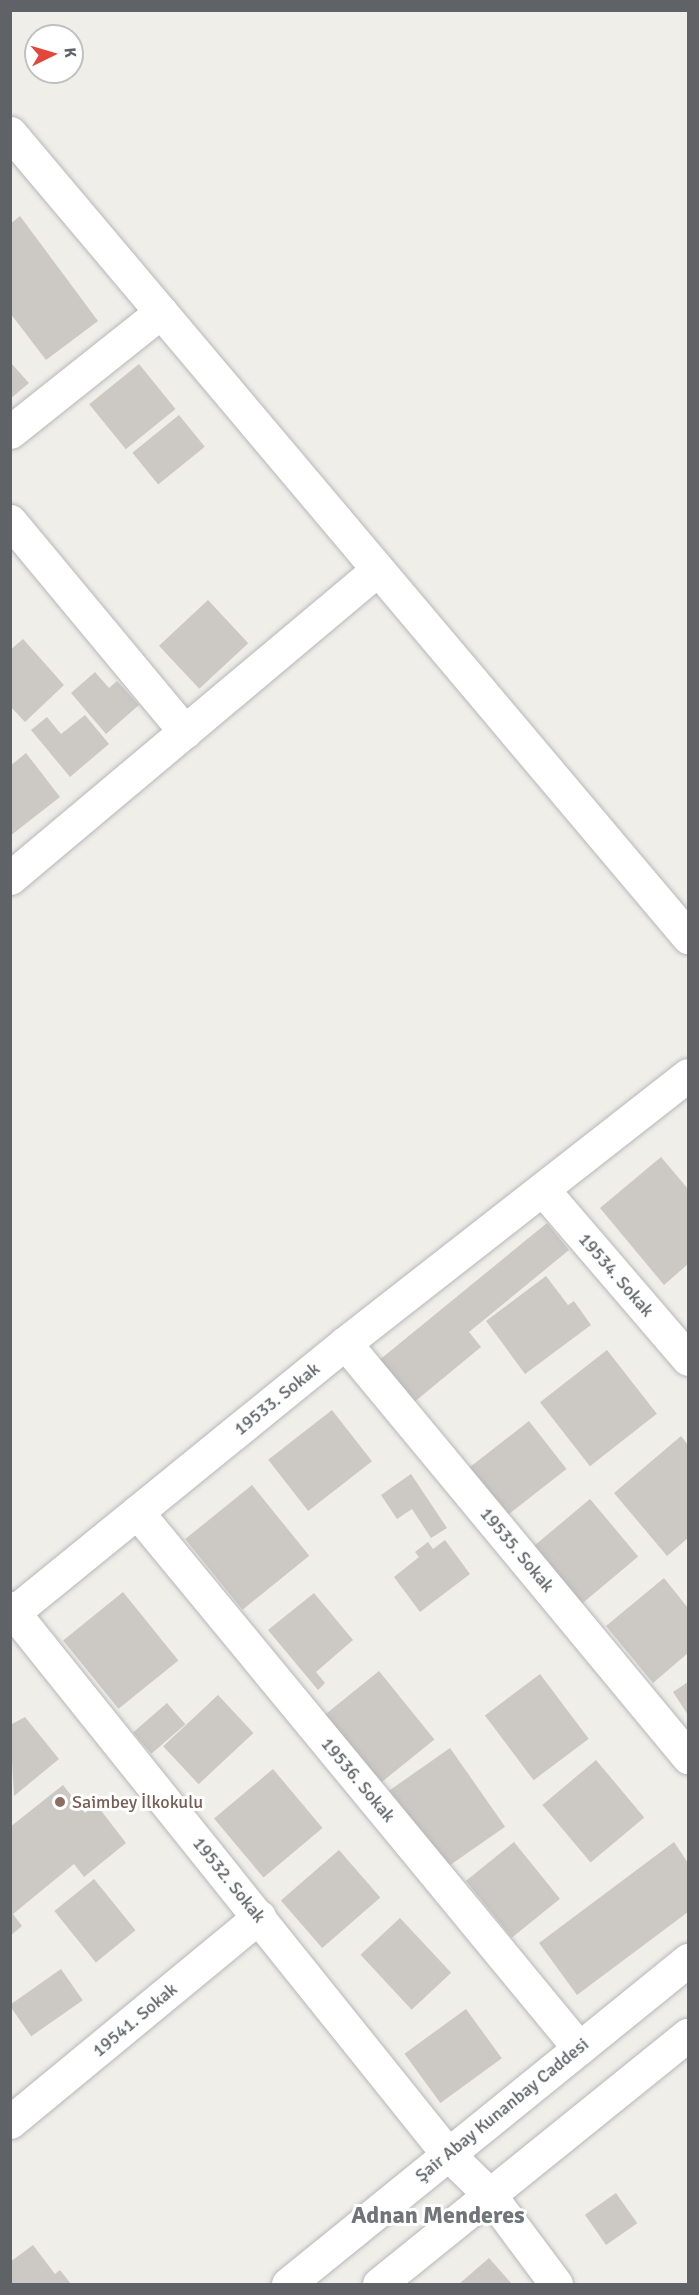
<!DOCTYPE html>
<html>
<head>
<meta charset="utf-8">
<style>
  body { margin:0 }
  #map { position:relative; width:699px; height:2295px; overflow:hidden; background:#f0eee8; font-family:Signika,sans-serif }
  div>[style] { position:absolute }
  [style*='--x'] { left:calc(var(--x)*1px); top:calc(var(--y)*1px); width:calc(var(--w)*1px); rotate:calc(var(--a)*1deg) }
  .building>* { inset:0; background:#ccc9c4; transform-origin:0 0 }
  .roads { filter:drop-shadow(0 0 2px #b5b8bb) drop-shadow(0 0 2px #b5b8bb) }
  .minor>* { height:33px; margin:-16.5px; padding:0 16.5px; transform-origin:16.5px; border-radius:16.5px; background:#fff }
  .tertiary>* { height:33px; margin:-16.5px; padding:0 16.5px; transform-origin:16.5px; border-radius:16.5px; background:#fff }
  .dots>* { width:16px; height:16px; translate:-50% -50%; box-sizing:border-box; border:3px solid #fff; border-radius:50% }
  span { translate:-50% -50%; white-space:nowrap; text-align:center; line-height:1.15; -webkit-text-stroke:6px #fff; paint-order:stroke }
  .street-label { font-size:18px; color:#5f6367 }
  .education-label { font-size:18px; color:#785e54 }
  .left { translate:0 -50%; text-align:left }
  .district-label { font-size:24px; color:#707579; font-weight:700 }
  .frame { position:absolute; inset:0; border:12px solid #5f6367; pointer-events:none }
  .north { position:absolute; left:24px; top:24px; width:60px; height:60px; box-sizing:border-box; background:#fff; border:2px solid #bfc1c2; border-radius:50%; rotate:85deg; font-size:16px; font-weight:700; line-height:24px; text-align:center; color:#5f6367 }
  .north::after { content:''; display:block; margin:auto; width:21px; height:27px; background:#e3473b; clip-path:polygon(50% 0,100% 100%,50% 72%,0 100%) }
</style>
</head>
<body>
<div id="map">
  <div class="building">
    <div style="clip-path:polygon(20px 216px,98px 321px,46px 360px,10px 313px,10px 224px)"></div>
    <div style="clip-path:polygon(10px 362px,29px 383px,10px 399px)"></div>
    <div style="left:139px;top:364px;width:58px;height:64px;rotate:51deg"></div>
    <div style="left:179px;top:415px;width:41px;height:60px;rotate:51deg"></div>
    <div style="left:208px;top:600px;width:59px;height:67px;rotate:47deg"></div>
    <div style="clip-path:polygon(23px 639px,64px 685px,25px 722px,10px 706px,10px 650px)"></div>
    <div style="clip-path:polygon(95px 672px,109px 688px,117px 681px,139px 705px,106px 734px,71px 693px)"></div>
    <div style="clip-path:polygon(85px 715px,109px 744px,70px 777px,31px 730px,47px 717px,61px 734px)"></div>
    <div style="clip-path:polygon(26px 753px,60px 797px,10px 836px,10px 766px)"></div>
    <div style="clip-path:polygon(661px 1157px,688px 1189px,688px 1264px,664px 1285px,600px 1208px)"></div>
    <div style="clip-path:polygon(547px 1223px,569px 1250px,469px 1332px,481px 1347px,407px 1408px,372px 1366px)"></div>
    <div style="clip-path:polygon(546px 1276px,568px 1305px,574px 1301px,591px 1325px,525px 1374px,486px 1321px)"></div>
    <div style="left:607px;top:1350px;width:81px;height:85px;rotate:52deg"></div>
    <div style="left:332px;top:1410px;width:65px;height:81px;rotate:52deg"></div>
    <div style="left:529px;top:1421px;width:61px;height:76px;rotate:52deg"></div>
    <div style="clip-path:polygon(681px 1436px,688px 1445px,688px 1538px,667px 1556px,614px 1493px)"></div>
    <div style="clip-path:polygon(411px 1474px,447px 1528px,431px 1538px,412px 1509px,397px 1519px,381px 1495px)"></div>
    <div style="left:252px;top:1485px;width:91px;height:86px;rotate:51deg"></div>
    <div style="left:590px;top:1499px;width:75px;height:81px;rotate:50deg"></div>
    <div style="clip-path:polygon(445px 1540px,470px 1574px,420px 1612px,394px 1577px,419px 1557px,415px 1552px,428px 1542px,433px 1549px)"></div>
    <div style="clip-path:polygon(664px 1578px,688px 1608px,688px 1653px,653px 1683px,606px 1626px)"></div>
    <div style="left:123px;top:1592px;width:88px;height:77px;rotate:51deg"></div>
    <div style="clip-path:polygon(314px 1593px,353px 1640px,316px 1672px,325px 1683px,318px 1690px,268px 1630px)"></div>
    <div style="left:379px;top:1671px;width:88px;height:74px;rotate:51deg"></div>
    <div style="left:540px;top:1674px;width:81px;height:69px;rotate:53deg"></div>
    <div style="clip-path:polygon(688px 1682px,688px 1715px,673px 1692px)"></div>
    <div style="left:218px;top:1695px;width:52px;height:75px;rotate:47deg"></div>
    <div style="left:167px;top:1703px;width:28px;height:45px;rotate:49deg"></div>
    <div style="clip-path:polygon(25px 1717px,59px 1759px,14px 1796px,10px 1725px)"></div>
    <div style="left:450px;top:1748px;width:96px;height:81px;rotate:55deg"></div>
    <div style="left:596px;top:1760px;width:75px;height:70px;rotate:50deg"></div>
    <div style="left:273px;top:1769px;width:77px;height:77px;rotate:50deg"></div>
    <div style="clip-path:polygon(63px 1785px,85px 1813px,96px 1804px,126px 1843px,84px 1877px,74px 1864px,13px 1914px,22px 1926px,10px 1936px,10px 1827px)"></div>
    <div style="left:514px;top:1842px;width:73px;height:62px;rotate:51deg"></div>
    <div style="clip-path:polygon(674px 1842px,688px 1863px,688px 1912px,577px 1995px,539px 1943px)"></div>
    <div style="left:339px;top:1850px;width:63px;height:77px;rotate:49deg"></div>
    <div style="left:94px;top:1879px;width:66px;height:51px;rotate:51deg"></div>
    <div style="left:400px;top:1918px;width:75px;height:54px;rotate:47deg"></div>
    <div style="left:61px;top:1969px;width:38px;height:63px;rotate:55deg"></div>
    <div style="left:466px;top:2009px;width:61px;height:76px;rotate:54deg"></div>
    <div style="left:616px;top:2193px;width:37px;height:38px;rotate:55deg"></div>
    <div style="clip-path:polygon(33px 2245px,55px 2274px,60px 2270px,71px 2284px,10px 2284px,10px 2262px)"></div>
    <div style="clip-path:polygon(489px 2258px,512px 2284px,459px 2284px)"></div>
  </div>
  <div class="roads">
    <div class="minor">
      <div style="--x:10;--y:133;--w:1052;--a:49.86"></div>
      <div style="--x:10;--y:432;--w:193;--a:-38.5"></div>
      <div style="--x:10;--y:521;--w:274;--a:50.3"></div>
      <div style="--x:10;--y:878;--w:479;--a:-40"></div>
      <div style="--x:544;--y:1191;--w:221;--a:49.4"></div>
      <div style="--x:345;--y:1343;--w:538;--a:50.36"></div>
      <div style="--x:137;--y:1512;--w:695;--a:50.49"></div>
      <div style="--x:10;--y:1608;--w:699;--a:51.28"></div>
      <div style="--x:447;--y:2153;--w:59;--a:44.3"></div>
      <div style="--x:489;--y:2194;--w:112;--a:53.3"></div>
      <div style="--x:14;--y:1612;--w:427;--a:-39.1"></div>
      <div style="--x:345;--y:1343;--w:435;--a:-38"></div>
      <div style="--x:10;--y:2122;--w:323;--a:-39.5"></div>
    </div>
    <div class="tertiary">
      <div style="--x:288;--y:2284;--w:515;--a:-39.01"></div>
      <div style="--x:379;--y:2284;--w:397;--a:-38.9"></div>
    </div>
  </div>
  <div class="dots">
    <div style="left:60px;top:1802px;background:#8d6e63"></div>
  </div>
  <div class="street-label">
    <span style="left:616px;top:1275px;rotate:49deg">19534. Sokak</span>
    <span style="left:277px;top:1399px;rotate:-39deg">19533. Sokak</span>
    <span style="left:517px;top:1550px;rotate:50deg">19535. Sokak</span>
    <span style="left:358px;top:1780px;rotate:50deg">19536. Sokak</span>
    <span style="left:229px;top:1880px;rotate:51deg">19532. Sokak</span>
    <span style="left:135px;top:2020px;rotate:-40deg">19541. Sokak</span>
    <span style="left:502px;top:2110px;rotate:-39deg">Şair Abay Kunanbay Caddesi</span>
  </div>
  <div class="education-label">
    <span class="left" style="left:72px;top:1802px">Saimbey İlkokulu</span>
  </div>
  <div class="district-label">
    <span style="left:438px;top:2216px">Adnan Menderes</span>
  </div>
  <div class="frame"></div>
  <div class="north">K</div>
</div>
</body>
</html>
